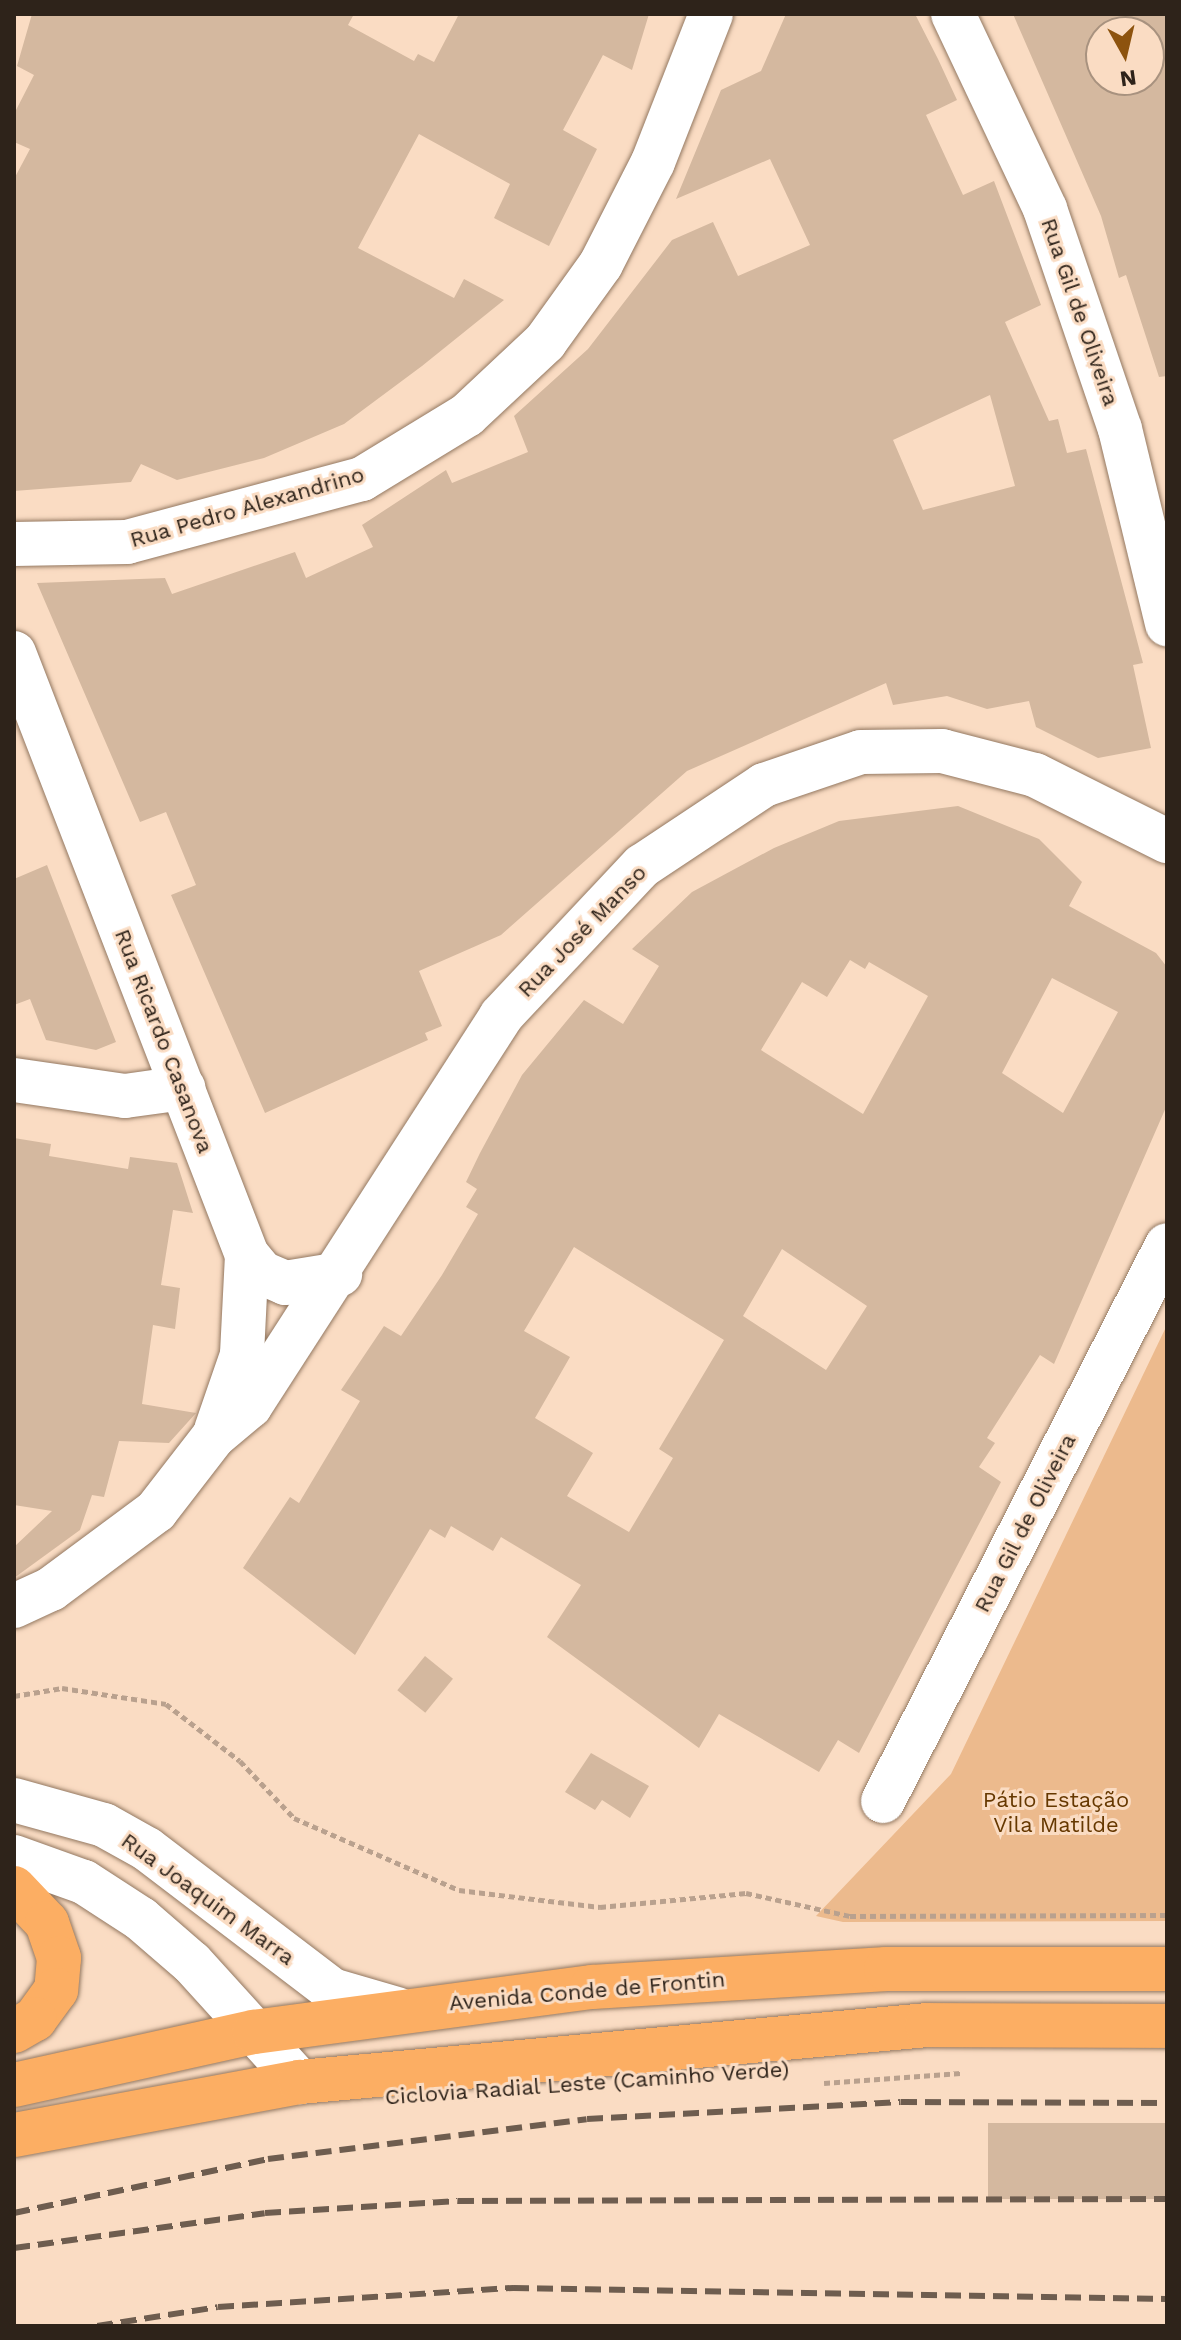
<!DOCTYPE html>
<html>
<head>
<meta charset="utf-8">
<style>
  body { margin:0 }
  #map { position:relative; width:1181px; height:2340px; overflow:hidden; background:#fadcc3; font-family:"Work Sans",sans-serif }
  div>[style] { position:absolute }
  [style*='--x'] { left:calc(var(--x)*1px); top:calc(var(--y)*1px); width:calc(var(--w)*1px); rotate:calc(var(--a)*1deg) }
  .green>* { inset:0; background:#ecba8d }
  .building>* { inset:0; background:#d4b89f; transform-origin:0 0 }
  .path>* { height:5px; margin-top:-2.5px; transform-origin:0; background:repeating-linear-gradient(90deg,#b9a18e 0 6px,transparent 0 10px) }
  .roads { filter:drop-shadow(0 0 2px #937861) drop-shadow(0 0 2px #937861) }
  .minor>* { height:44px; margin:-22px; padding:0 22px; transform-origin:22px; border-radius:22px; background:#fff }
  .highway>* { height:44px; margin:-22px; padding:0 22px; transform-origin:22px; border-radius:22px; background:#fcae63 }
  .rail>* { height:6px; margin-top:-3px; transform-origin:0; background:repeating-linear-gradient(90deg,#6e5d4f 0 16px,transparent 0 24px) }
  span { translate:-50% -50%; white-space:nowrap; text-align:center; line-height:1.15; -webkit-text-stroke:6px #fadcc3; paint-order:stroke }
  .street-label { font-size:22px; color:#2e231a }
  .park-label { font-size:22px; color:#663800 }
  .frame { position:absolute; inset:0; border:16px solid #2e231a; pointer-events:none }
  .north { position:absolute; left:1085px; top:16px; width:80px; height:80px; box-sizing:border-box; background:#fadcc3; border:2px solid #a8927f; border-radius:50%; rotate:172deg; font-size:22px; font-weight:700; line-height:32px; text-align:center; color:#2e231a }
  .north::after { content:''; display:block; margin:auto; width:28px; height:36px; background:#8d530e; clip-path:polygon(50% 0,100% 100%,50% 72%,0 100%) }
</style>
</head>
<body>
<div id="map">
  <div class="green">
    <div style="clip-path:polygon(1167px 1325px,1167px 1921px,843px 1922px,816px 1916px,951px 1774px)"></div>
  </div>
  <div class="building">
    <div style="clip-path:polygon(32px 14px,354px 14px,348px 25px,414px 61px,418px 54px,434px 62px,459px 14px,649px 14px,632px 70px,603px 55px,563px 130px,597px 149px,549px 246px,494px 218px,510px 184px,419px 134px,358px 248px,454px 298px,464px 279px,504px 300px,422px 366px,344px 424px,264px 458px,177px 480px,141px 464px,131px 482px,14px 491px,14px 179px,30px 149px,14px 142px,14px 114px,34px 75px,17px 66px)"></div>
    <div style="clip-path:polygon(evenodd,786px 14px,915px 14px,938px 59px,957px 100px,926px 115px,963px 195px,994px 181px,1041px 305px,1005px 322px,1049px 421px,1058px 419px,1067px 453px,1086px 449px,1143px 663px,1133px 665px,1151px 748px,1098px 758px,1036px 727px,1029px 701px,987px 709px,947px 696px,893px 705px,886px 683px,687px 771px,501px 935px,419px 971px,442px 1026px,425px 1033px,428px 1040px,265px 1113px,171px 895px,196px 885px,166px 812px,140px 822px,37px 583px,165px 578px,172px 594px,295px 552px,306px 578px,373px 547px,362px 525px,446px 470px,452px 483px,528px 452px,514px 416px,588px 349px,672px 240px,713px 222px,738px 276px,810px 245px,770px 159px,676px 199px,721px 90px,761px 71px,786px 14px,990px 395px,1015px 486px,923px 510px,893px 440px,990px 395px)"></div>
    <div style="clip-path:polygon(evenodd,1013px 14px,1167px 14px,1167px 376px,1159px 377px,1126px 275px,1119px 278px,1101px 216px,1013px 14px,1101px 32px,1149px 32px,1149px 80px,1101px 80px,1101px 32px)"></div>
    <div style="clip-path:polygon(evenodd,958px 806px,1039px 839px,1082px 882px,1069px 906px,1156px 953px,1167px 967px,1167px 1105px,1054px 1364px,1040px 1355px,987px 1438px,995px 1443px,979px 1467px,1001px 1482px,859px 1753px,838px 1740px,819px 1772px,719px 1714px,699px 1748px,547px 1637px,581px 1585px,501px 1537px,493px 1551px,451px 1526px,445px 1538px,430px 1529px,355px 1655px,243px 1568px,290px 1497px,299px 1503px,360px 1401px,341px 1390px,384px 1326px,401px 1336px,442px 1275px,478px 1214px,466px 1207px,477px 1189px,466px 1182px,480px 1153px,522px 1075px,584px 1000px,623px 1024px,659px 966px,632px 949px,692px 892px,774px 848px,839px 821px,958px 806px,850px 960px,865px 969px,869px 962px,928px 996px,863px 1114px,761px 1050px,802px 982px,827px 997px,850px 960px,958px 806px,1052px 978px,1118px 1012px,1063px 1113px,1002px 1073px,1052px 978px,958px 806px,574px 1247px,724px 1340px,659px 1449px,673px 1458px,629px 1532px,567px 1496px,593px 1453px,535px 1418px,570px 1357px,524px 1331px,574px 1247px,958px 806px,782px 1249px,867px 1306px,826px 1370px,743px 1316px,782px 1249px)"></div>
    <div style="clip-path:polygon(47px 865px,116px 1042px,96px 1050px,46px 1040px,30px 999px,14px 1005px,14px 879px)"></div>
    <div style="clip-path:polygon(14px 1138px,51px 1144px,49px 1156px,128px 1169px,130px 1157px,177px 1163px,193px 1213px,173px 1210px,161px 1285px,180px 1288px,175px 1329px,153px 1325px,142px 1404px,196px 1413px,169px 1443px,119px 1441px,104px 1497px,92px 1495px,80px 1530px,14px 1578px,14px 1547px,52px 1511px,14px 1505px)"></div>
    <div style="left:425px;top:1656px;width:36px;height:44px;rotate:39deg"></div>
    <div style="clip-path:polygon(591px 1753px,649px 1786px,630px 1818px,602px 1800px,595px 1810px,565px 1792px)"></div>
    <div style="left:988px;top:2123px;width:179px;height:76px"></div>
  </div>
  <div class="path">
    <div style="--x:14;--y:1696;--w:49;--a:-9.5"></div>
    <div style="--x:62;--y:1688;--w:105;--a:8.7"></div>
    <div style="--x:166;--y:1704;--w:93;--a:37.6"></div>
    <div style="--x:240;--y:1761;--w:79;--a:46.5"></div>
    <div style="--x:294;--y:1818;--w:180;--a:23.6"></div>
    <div style="--x:459;--y:1890;--w:142;--a:6.9"></div>
    <div style="--x:600;--y:1907;--w:147;--a:-5.5"></div>
    <div style="--x:746;--y:1893;--w:107;--a:12.5"></div>
    <div style="--x:850;--y:1916;--w:317;--a:-0.2"></div>
    <div style="--x:824;--y:2083;--w:137;--a:-4.2"></div>
  </div>
  <div class="roads">
    <div class="minor">
      <div style="--x:953;--y:14;--w:216;--a:64.7"></div>
      <div style="--x:1045;--y:209;--w:232;--a:71.2"></div>
      <div style="--x:1120;--y:429;--w:201;--a:76.4"></div>
      <div style="--x:14;--y:544;--w:113;--a:-1"></div>
      <div style="--x:127;--y:542;--w:243;--a:-15"></div>
      <div style="--x:362;--y:479;--w:123;--a:-31.4"></div>
      <div style="--x:467;--y:415;--w:107;--a:-43.1"></div>
      <div style="--x:545;--y:342;--w:96;--a:-54.3"></div>
      <div style="--x:601;--y:264;--w:114;--a:-63"></div>
      <div style="--x:653;--y:162;--w:159;--a:-68.6"></div>
      <div style="--x:14;--y:653;--w:646;--a:68.84"></div>
      <div style="--x:247;--y:1255;--w:100;--a:92.9"></div>
      <div style="--x:242;--y:1355;--w:79;--a:109.1"></div>
      <div style="--x:14;--y:1080;--w:112;--a:8.2"></div>
      <div style="--x:125;--y:1096;--w:59;--a:-7.9"></div>
      <div style="--x:247;--y:1255;--w:23;--a:50"></div>
      <div style="--x:262;--y:1273;--w:25;--a:23"></div>
      <div style="--x:285;--y:1283;--w:56;--a:-9.3"></div>
      <div style="--x:14;--y:1606;--w:41;--a:-24.7"></div>
      <div style="--x:51;--y:1589;--w:131;--a:-36.6"></div>
      <div style="--x:156;--y:1511;--w:95;--a:-52.3"></div>
      <div style="--x:214;--y:1436;--w:47;--a:-39.8"></div>
      <div style="--x:250;--y:1406;--w:464;--a:-57.2"></div>
      <div style="--x:501;--y:1016;--w:206;--a:-46.8"></div>
      <div style="--x:642;--y:866;--w:146;--a:-33.6"></div>
      <div style="--x:764;--y:785;--w:102;--a:-18.8"></div>
      <div style="--x:861;--y:752;--w:81;--a:-0.7"></div>
      <div style="--x:942;--y:751;--w:96;--a:14.5"></div>
      <div style="--x:1035;--y:775;--w:148;--a:26.6"></div>
      <div style="--x:14;--y:1800;--w:93;--a:15.5"></div>
      <div style="--x:104;--y:1825;--w:49;--a:29.2"></div>
      <div style="--x:147;--y:1849;--w:233;--a:37.3"></div>
      <div style="--x:332;--y:1990;--w:68;--a:16.3"></div>
      <div style="--x:883;--y:1801;--w:624;--a:-62.94"></div>
      <div style="--x:14;--y:1857;--w:74;--a:19.7"></div>
      <div style="--x:84;--y:1882;--w:68;--a:33"></div>
      <div style="--x:141;--y:1919;--w:67;--a:40.8"></div>
      <div style="--x:192;--y:1963;--w:161;--a:47.8"></div>
    </div>
    <div class="highway">
      <div style="--x:14;--y:1888;--w:48;--a:46.7"></div>
      <div style="--x:47;--y:1923;--w:37;--a:71"></div>
      <div style="--x:59;--y:1958;--w:32;--a:95"></div>
      <div style="--x:56;--y:1990;--w:36;--a:126"></div>
      <div style="--x:35;--y:2019;--w:24;--a:150"></div>
      <div style="--x:14;--y:2085;--w:246;--a:-12.5"></div>
      <div style="--x:254;--y:2032;--w:341;--a:-7.6"></div>
      <div style="--x:592;--y:1987;--w:295;--a:-3.5"></div>
      <div style="--x:886;--y:1969;--w:281;--a:0"></div>
      <div style="--x:14;--y:2135;--w:291;--a:-10.5"></div>
      <div style="--x:300;--y:2082;--w:630;--a:-5.19"></div>
      <div style="--x:927;--y:2025;--w:240;--a:0.2"></div>
    </div>
  </div>
  <div class="rail">
    <div style="--x:14;--y:2213;--w:260;--a:-12"></div>
    <div style="--x:268;--y:2159;--w:321;--a:-7.1"></div>
    <div style="--x:587;--y:2119;--w:314;--a:-3.1"></div>
    <div style="--x:901;--y:2102;--w:266;--a:0.2"></div>
    <div style="--x:14;--y:2248;--w:253;--a:-7.9"></div>
    <div style="--x:265;--y:2213;--w:193;--a:-3.6"></div>
    <div style="--x:458;--y:2201;--w:709;--a:-0.16"></div>
    <div style="--x:97;--y:2326;--w:122;--a:-8.9"></div>
    <div style="--x:218;--y:2307;--w:296;--a:-3.7"></div>
    <div style="--x:513;--y:2288;--w:654;--a:0.96"></div>
  </div>
  <div class="street-label">
    <span style="left:1080px;top:312px;rotate:71deg">Rua Gil de Oliveira</span>
    <span style="left:247px;top:507px;rotate:-16deg">Rua Pedro Alexandrino</span>
    <span style="left:582px;top:931px;rotate:-46deg">Rua José Manso</span>
    <span style="left:164px;top:1041px;rotate:69deg">Rua Ricardo Casanova</span>
    <span style="left:1025px;top:1523px;rotate:-63deg">Rua Gil de Oliveira</span>
    <span style="left:208px;top:1899px;rotate:36deg">Rua Joaquim Marra</span>
    <span style="left:587px;top:1991px;rotate:-5deg">Avenida Conde de Frontin</span>
    <span style="left:587px;top:2083px;rotate:-4deg">Ciclovia Radial Leste (Caminho Verde)</span>
  </div>
  <div class="park-label">
    <span style="left:1056px;top:1812px">Pátio Estação<br>Vila Matilde</span>
  </div>
  <div class="frame"></div>
  <div class="north">N</div>
</div>
</body>
</html>
